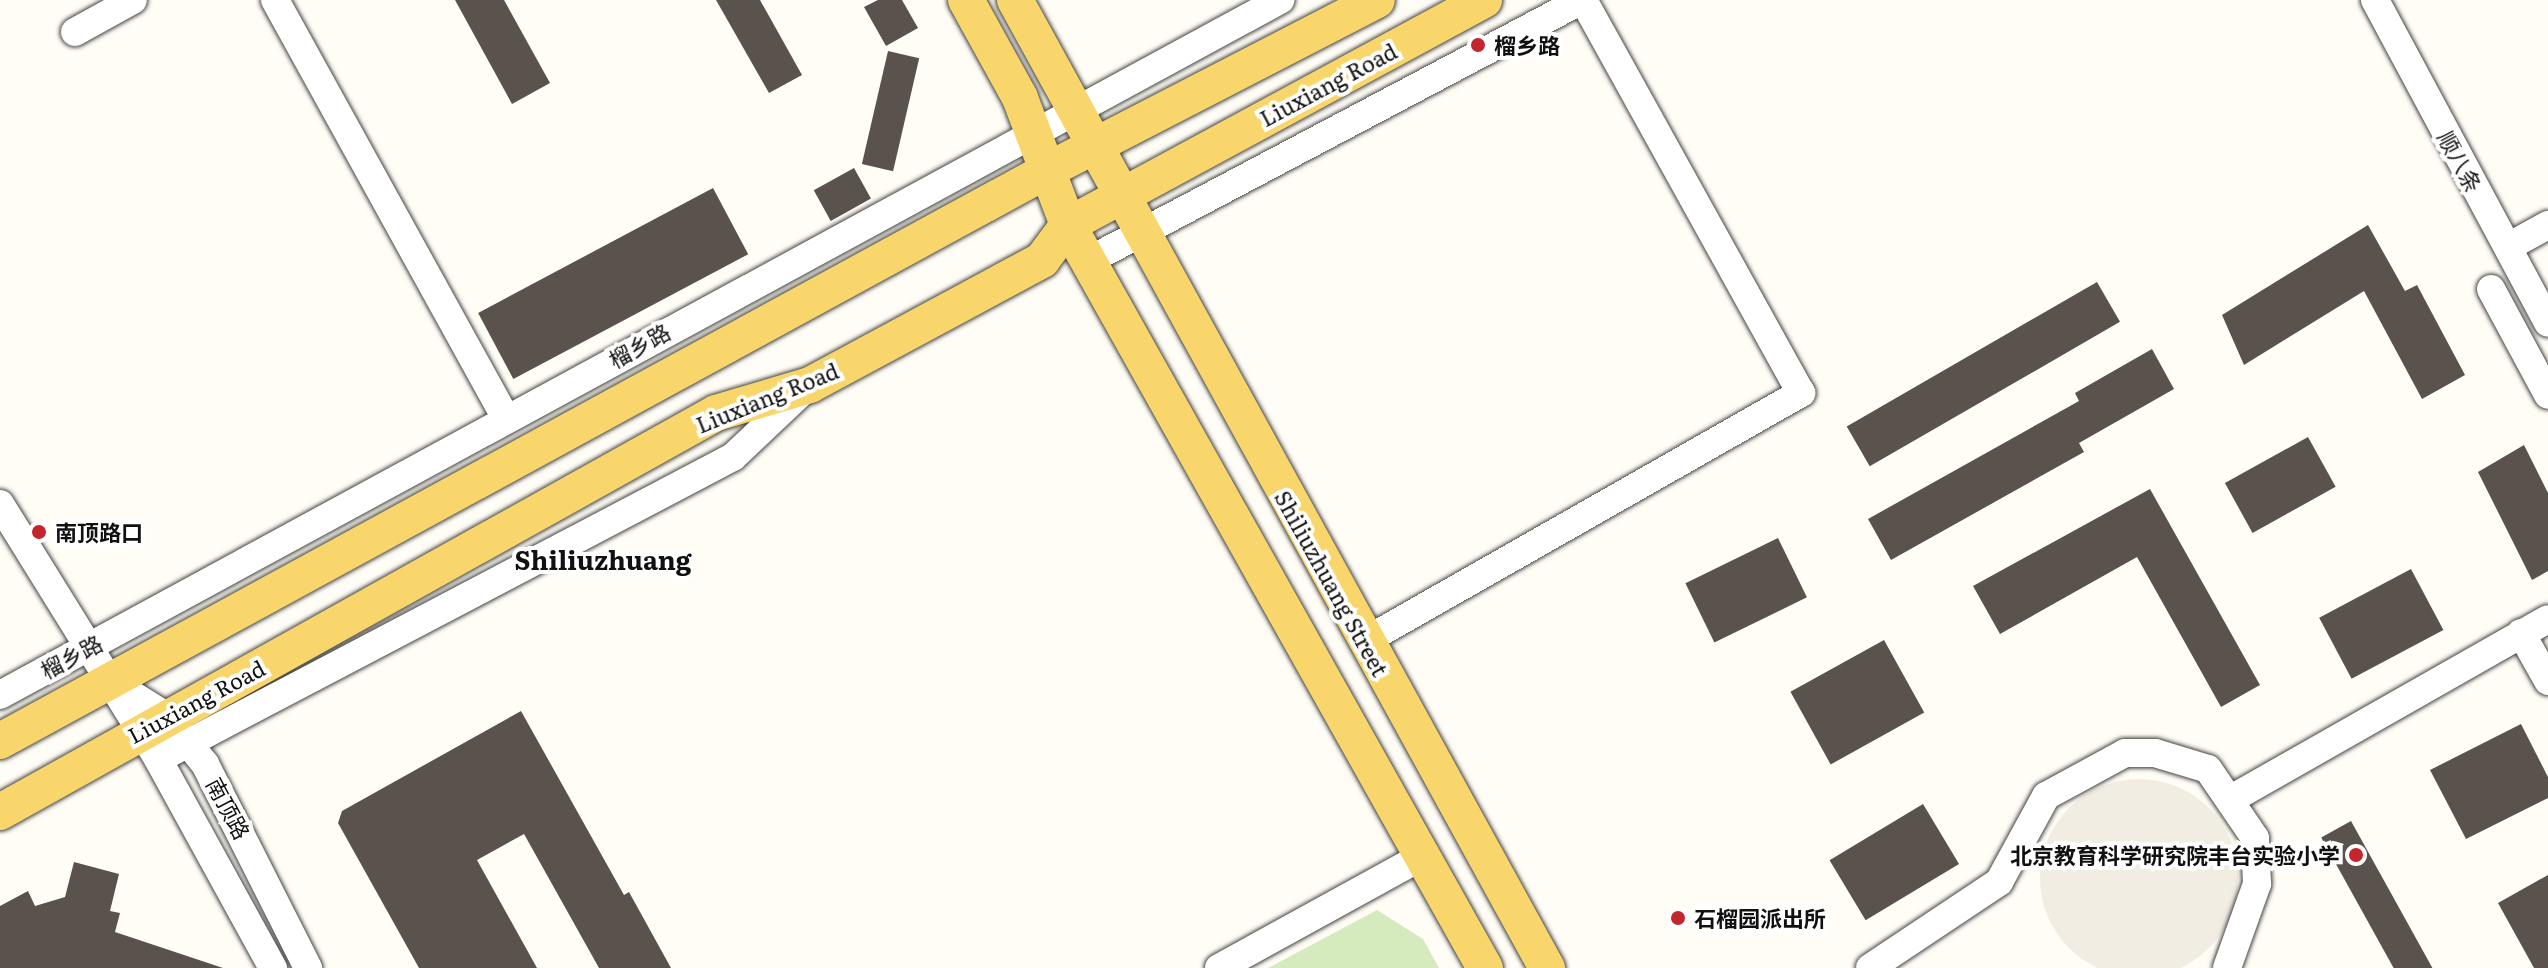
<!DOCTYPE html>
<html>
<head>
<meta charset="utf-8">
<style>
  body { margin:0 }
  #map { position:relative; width:2548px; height:968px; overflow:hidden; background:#fffdf5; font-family:Literata,"Noto Sans SC",serif }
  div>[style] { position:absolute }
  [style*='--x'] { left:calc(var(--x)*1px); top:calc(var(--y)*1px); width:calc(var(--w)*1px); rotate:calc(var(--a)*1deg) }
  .green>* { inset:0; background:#d5ebbd }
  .plaza>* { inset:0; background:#f1ede2 }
  .round { border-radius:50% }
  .building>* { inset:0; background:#5a524d; transform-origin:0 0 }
  .roads { filter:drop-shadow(0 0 2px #444) drop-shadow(0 0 2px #444) }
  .minor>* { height:28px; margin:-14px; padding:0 14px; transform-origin:14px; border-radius:14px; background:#fff }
  .major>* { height:36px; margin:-18px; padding:0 18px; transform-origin:18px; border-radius:18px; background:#f9d66b }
  .dots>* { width:22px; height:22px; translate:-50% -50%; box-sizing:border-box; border:4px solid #fff; border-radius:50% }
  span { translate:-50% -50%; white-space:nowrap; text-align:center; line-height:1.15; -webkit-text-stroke:8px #fff; paint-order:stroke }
  .poi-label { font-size:22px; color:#111; font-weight:700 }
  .left { translate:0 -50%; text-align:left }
  .right { translate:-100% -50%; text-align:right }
  .street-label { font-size:22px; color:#111 }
  .quarter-label { font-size:26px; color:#111; font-weight:700 }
</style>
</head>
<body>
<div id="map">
  <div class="green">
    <div style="clip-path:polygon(1377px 910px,1423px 939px,1439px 968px,1268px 968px)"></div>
  </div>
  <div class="plaza">
    <div class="round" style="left:2040px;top:779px;width:198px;height:198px"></div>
  </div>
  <div class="building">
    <div style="clip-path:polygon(455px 0,504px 0,550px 83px,512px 104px)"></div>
    <div style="clip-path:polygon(716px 0,760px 0,802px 75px,769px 93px)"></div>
    <div style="clip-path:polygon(878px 0,902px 0,918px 28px,886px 46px,864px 7px)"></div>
    <div style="left:888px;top:51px;width:32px;height:116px;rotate:13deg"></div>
    <div style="left:854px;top:168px;width:35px;height:46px;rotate:61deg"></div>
    <div style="left:713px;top:188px;width:75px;height:266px;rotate:62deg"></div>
    <div style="clip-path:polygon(2368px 225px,2405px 291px,2417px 285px,2465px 375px,2422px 399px,2364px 291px,2244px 365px,2222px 315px)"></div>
    <div style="left:2097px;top:282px;width:46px;height:289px;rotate:60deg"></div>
    <div style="clip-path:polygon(2152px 349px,2174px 389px,2079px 443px,2084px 452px,1891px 560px,1868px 519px,2079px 401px,2075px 393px)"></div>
    <div style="left:2308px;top:437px;width:57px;height:95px;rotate:61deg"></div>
    <div style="clip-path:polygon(2524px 445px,2548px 493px,2548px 571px,2532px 580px,2478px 472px)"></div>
    <div style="clip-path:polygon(2150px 489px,2260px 685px,2221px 707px,2137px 557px,2000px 634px,1973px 586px)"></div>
    <div style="left:1778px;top:538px;width:66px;height:103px;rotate:64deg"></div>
    <div style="left:2411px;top:569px;width:69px;height:104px;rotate:62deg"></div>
    <div style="left:1884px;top:640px;width:83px;height:107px;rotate:61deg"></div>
    <div style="clip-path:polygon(521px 711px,624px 895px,629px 892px,671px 968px,599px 968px,524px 834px,477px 860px,537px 968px,419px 968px,338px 823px,342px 811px)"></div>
    <div style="clip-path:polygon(2521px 724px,2548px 777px,2548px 798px,2466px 839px,2430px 770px)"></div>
    <div style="left:1923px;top:804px;width:70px;height:109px;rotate:59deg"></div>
    <div style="left:2351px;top:821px;width:168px;height:34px;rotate:61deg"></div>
    <div style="clip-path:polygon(74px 862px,119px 874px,110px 911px,120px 913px,115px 932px,223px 968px,0 968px,0 906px,28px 891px,35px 906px,65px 897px)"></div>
    <div style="clip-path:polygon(2548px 875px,2548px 968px,2534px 968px,2498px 903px)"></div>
  </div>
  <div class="roads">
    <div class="minor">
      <div style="--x:275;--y:0;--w:478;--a:61.1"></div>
      <div style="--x:2375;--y:0;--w:366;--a:61.8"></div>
      <div style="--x:75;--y:32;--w:66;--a:-28.9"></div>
      <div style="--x:2508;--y:247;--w:46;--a:-28.8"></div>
      <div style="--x:1088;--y:261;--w:559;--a:-27.85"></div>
      <div style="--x:2491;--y:289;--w:120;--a:61.7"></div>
      <div style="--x:0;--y:504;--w:300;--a:58.2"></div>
      <div style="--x:158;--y:759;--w:239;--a:61.2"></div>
      <div style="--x:2521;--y:633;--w:55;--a:60.6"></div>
      <div style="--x:1365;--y:641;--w:502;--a:-29.63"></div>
      <div style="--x:1801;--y:393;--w:449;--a:-119"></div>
      <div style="--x:115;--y:684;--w:60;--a:32.1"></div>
      <div style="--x:166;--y:716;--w:62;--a:50.9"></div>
      <div style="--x:205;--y:764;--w:229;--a:63.2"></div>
      <div style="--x:0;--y:695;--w:1457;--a:-28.5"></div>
      <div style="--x:158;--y:759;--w:649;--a:-27.71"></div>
      <div style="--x:733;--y:457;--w:102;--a:-43.4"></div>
      <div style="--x:2233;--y:798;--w:362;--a:-29.6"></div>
      <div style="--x:1219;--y:968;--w:233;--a:-28.8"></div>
      <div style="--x:1870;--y:968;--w:155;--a:-33.7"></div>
      <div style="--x:1999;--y:882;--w:98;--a:-61.3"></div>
      <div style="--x:2046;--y:796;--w:90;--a:-28.6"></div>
      <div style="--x:2125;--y:753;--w:30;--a:0"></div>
      <div style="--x:2155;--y:753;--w:55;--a:16.8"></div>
      <div style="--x:2208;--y:769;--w:83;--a:55.7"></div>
      <div style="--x:2255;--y:838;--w:46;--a:87.5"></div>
      <div style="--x:2257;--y:884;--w:89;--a:109.7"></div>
    </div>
    <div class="major">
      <div style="--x:966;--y:0;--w:112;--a:61.1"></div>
      <div style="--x:1020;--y:98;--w:136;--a:69.3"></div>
      <div style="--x:1068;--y:225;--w:852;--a:60.7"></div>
      <div style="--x:1015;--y:0;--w:1105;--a:61.21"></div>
      <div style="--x:0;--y:741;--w:1193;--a:-28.58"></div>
      <div style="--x:1048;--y:170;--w:370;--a:-27.3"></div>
      <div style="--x:0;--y:812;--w:820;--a:-29.13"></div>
      <div style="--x:716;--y:413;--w:98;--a:-16.6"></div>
      <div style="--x:810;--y:385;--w:264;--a:-28.3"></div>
      <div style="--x:1042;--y:260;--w:44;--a:-53.4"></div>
      <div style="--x:1068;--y:225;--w:473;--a:-28.4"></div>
    </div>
  </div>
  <div class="dots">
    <div style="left:1478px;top:45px;background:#c4262e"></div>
    <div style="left:39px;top:532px;background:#c4262e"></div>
    <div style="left:2356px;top:855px;background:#c4262e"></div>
    <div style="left:1678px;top:918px;background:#c4262e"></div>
  </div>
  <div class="poi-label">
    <span class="left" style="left:1494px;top:45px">榴乡路</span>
    <span class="left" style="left:55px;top:532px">南顶路口</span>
    <span class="right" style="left:2340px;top:855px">北京教育科学研究院丰台实验小学</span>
    <span class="left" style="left:1694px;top:918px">石榴园派出所</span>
  </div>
  <div class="street-label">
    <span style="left:1328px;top:84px;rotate:-28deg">Liuxiang Road</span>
    <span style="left:2461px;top:161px;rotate:62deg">顺八条</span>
    <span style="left:639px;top:345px;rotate:-29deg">榴乡路</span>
    <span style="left:767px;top:397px;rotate:-22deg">Liuxiang Road</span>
    <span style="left:1332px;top:583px;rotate:61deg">Shiliuzhuang Street</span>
    <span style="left:71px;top:656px;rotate:-28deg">榴乡路</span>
    <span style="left:196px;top:701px;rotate:-28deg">Liuxiang Road</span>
    <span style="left:229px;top:808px;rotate:62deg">南顶路</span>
  </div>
  <div class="quarter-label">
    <span style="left:603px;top:559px">Shiliuzhuang</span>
  </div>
</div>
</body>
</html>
